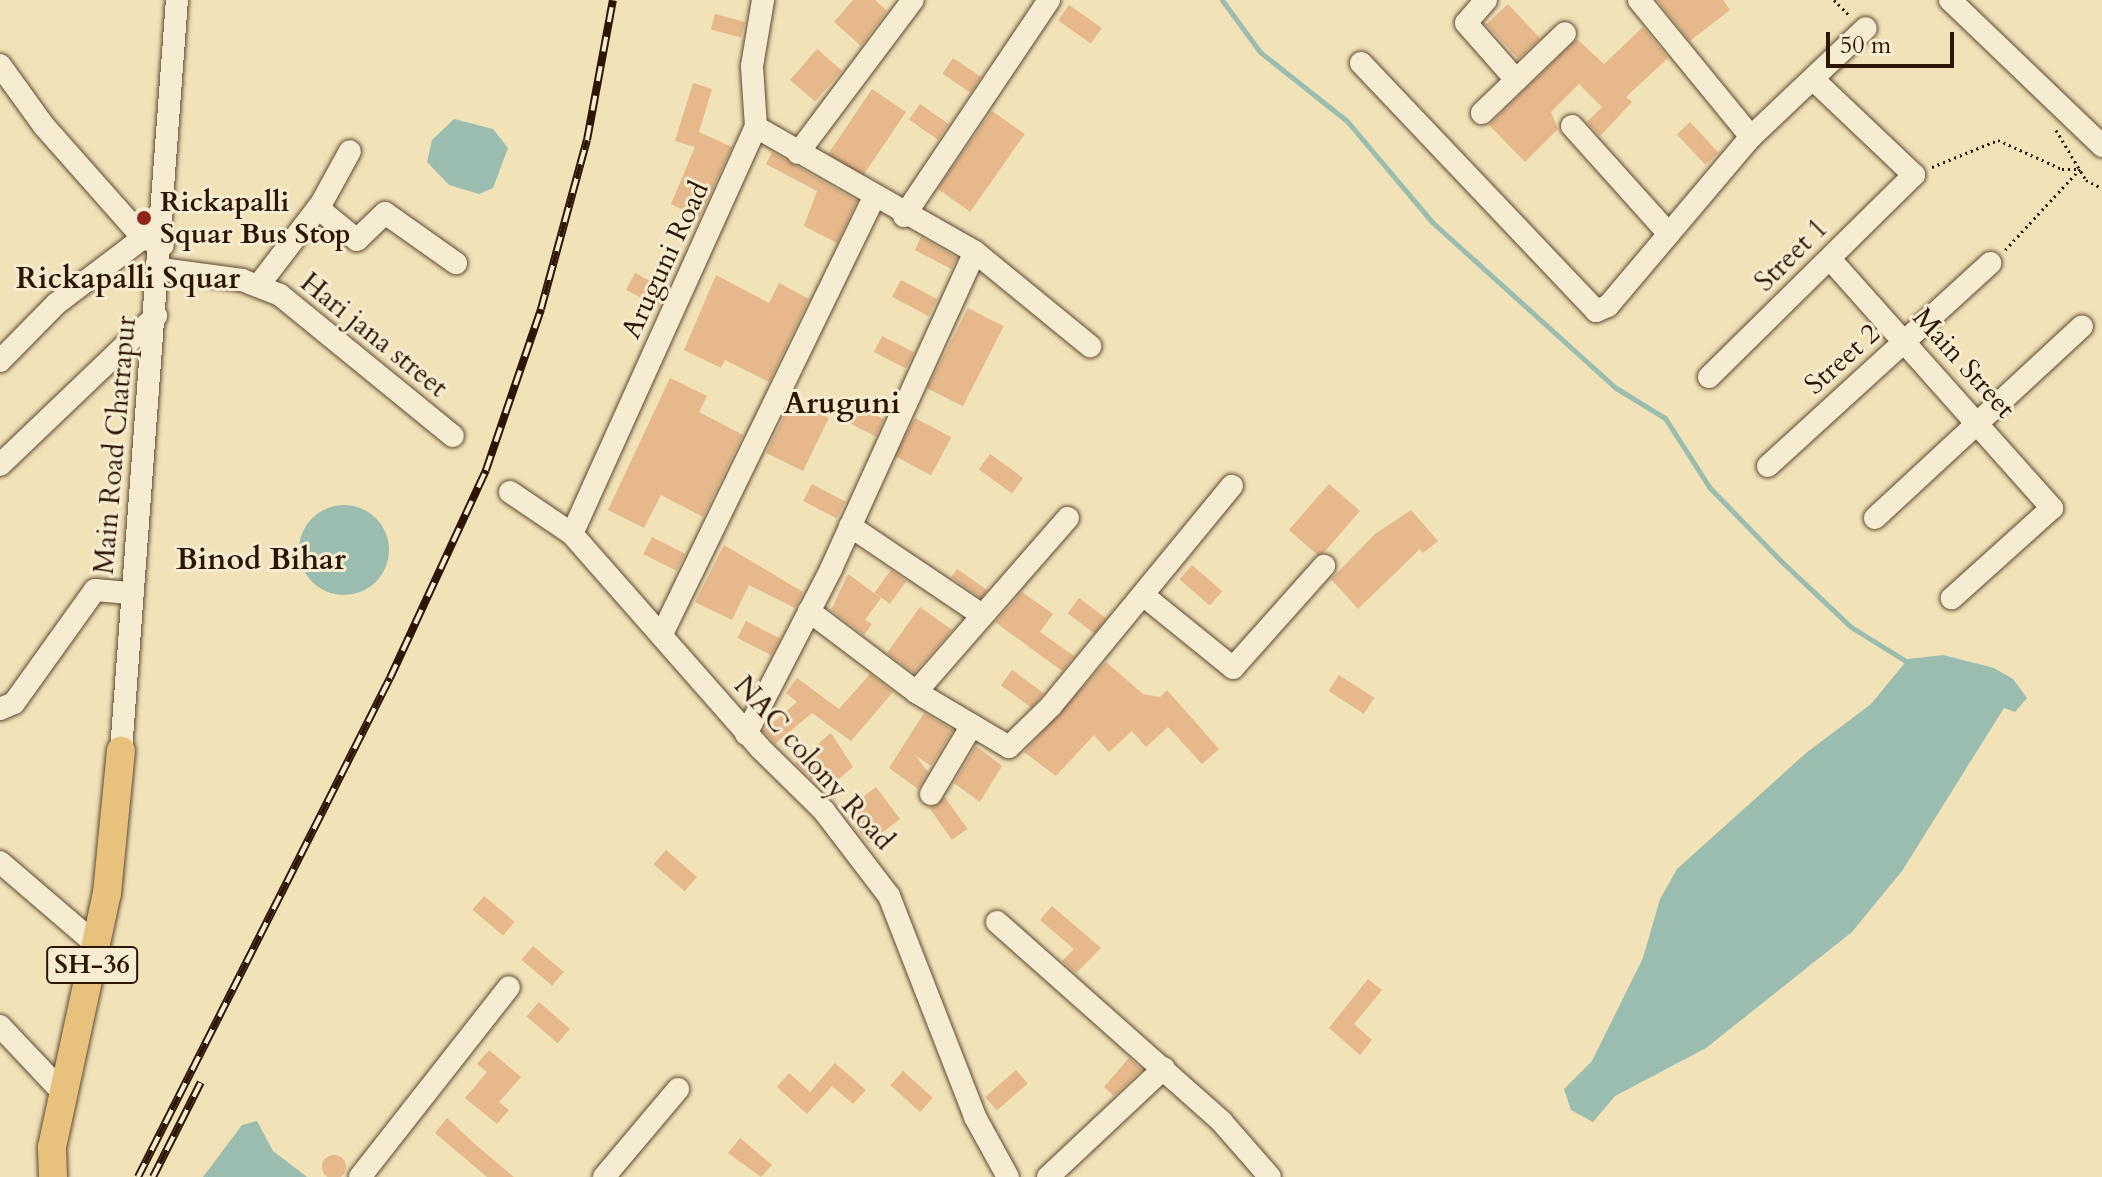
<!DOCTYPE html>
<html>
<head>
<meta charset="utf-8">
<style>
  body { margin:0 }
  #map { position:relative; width:2102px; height:1177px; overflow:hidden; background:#f1e2b8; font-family:Cardo,serif }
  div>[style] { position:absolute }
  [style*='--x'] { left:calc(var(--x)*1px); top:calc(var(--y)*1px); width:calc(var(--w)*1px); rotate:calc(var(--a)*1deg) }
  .water>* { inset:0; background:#9bbdb0 }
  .round { border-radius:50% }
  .stream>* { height:5px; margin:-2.5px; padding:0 2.5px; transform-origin:2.5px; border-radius:2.5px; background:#9bbdb0 }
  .building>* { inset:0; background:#e6b88c; transform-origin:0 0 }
  .path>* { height:3px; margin-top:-1.5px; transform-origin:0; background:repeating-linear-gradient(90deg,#2d1503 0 2px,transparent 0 6px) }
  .roads { filter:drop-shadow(0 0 2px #5e4830) drop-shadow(0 0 2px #5e4830) }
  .minor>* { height:22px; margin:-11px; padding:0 11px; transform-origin:11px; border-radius:11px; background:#f6ecd1 }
  .major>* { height:28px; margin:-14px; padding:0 14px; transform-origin:14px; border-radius:14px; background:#e8c17c }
  .rail>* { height:8px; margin-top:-4px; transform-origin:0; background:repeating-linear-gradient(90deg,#f6ecd1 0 15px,#2d1503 0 30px); box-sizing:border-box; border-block:2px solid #2d1503 }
  .dots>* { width:22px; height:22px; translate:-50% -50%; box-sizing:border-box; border:4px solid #f6ecd1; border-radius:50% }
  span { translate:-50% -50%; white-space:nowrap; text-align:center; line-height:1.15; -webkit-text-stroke:6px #f6ecd1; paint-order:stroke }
  .shield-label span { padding:2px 6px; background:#f6ecd1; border:2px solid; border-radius:6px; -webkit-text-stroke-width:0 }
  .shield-label { font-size:26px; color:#2d1503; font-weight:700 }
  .poi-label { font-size:28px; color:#2d1503; font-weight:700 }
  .left { translate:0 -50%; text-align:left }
  .street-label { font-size:28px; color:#2d1503 }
  .neighbourhood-label { font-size:30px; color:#2d1503; font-weight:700 }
  .scale { position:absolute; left:1826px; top:32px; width:128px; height:36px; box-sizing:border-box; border:4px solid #2d1503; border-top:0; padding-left:10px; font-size:24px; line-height:28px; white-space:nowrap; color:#2d1503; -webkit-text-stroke:6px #f6ecd1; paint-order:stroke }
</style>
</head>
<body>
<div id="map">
  <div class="water">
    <div style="clip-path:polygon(454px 119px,493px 129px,508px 148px,493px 188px,479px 194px,449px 185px,427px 162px,432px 140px)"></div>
    <div class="round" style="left:299px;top:505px;width:90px;height:90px"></div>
    <div style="clip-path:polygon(1943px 655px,1994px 668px,2013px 679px,2027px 698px,2015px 712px,2004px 708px,1902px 871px,1852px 932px,1706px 1048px,1615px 1096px,1593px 1122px,1571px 1110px,1564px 1089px,1592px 1061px,1643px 958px,1660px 899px,1677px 869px,1806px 753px,1871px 704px,1908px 659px)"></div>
    <div style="clip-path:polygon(257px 1121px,273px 1151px,307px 1177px,203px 1177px,242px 1125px)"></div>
  </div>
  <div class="stream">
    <div style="--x:1222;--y:0;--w:64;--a:53.8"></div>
    <div style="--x:1260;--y:52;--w:111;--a:38.4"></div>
    <div style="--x:1347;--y:121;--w:132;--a:49.9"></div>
    <div style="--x:1432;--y:222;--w:248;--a:42.1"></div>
    <div style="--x:1616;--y:388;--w:57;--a:31.5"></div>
    <div style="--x:1665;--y:418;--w:83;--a:57.3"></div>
    <div style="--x:1710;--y:488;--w:102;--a:45.8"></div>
    <div style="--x:1781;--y:561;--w:96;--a:43.3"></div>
    <div style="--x:1851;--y:627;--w:68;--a:31.8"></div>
  </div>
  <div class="building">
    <div style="clip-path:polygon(853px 0,875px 0,887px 11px,861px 46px,834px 22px)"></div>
    <div style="clip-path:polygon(1657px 0,1723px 0,1730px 10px,1690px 41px)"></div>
    <div style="left:1508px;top:4px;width:47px;height:30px;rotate:47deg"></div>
    <div style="left:1069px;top:5px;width:40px;height:19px;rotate:35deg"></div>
    <div style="left:715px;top:14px;width:31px;height:16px;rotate:15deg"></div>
    <div style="clip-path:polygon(1643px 27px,1668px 58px,1626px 97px,1632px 102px,1600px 136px,1587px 122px,1602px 107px,1579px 84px,1551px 112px,1558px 129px,1525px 162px,1489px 125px,1577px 39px,1604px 64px)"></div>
    <div style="left:817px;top:49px;width:33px;height:41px;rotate:41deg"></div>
    <div style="left:953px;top:58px;width:34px;height:19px;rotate:34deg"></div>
    <div style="clip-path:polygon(693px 83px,712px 89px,699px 132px,732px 147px,699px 218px,671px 204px,695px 147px,675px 141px)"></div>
    <div style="left:872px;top:89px;width:41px;height:78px;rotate:34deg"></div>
    <div style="left:920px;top:104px;width:35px;height:19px;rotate:35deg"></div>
    <div style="left:992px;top:111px;width:40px;height:95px;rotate:35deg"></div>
    <div style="left:1690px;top:122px;width:42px;height:18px;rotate:47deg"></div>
    <div style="clip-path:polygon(772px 152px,857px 201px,837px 243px,804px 226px,817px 191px,766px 164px)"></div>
    <div style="clip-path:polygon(921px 237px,957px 258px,951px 269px,915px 250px)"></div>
    <div style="left:635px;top:273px;width:36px;height:19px;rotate:28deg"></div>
    <div style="clip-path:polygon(716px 275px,769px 303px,779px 283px,809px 299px,769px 382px,725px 360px,721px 368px,684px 350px)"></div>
    <div style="left:901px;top:280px;width:41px;height:19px;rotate:28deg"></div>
    <div style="left:968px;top:308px;width:40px;height:90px;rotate:27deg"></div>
    <div style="left:882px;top:336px;width:36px;height:18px;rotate:27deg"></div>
    <div style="clip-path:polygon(670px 378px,707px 396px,699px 412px,743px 435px,703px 517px,661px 495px,644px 528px,608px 510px)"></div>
    <div style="left:792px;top:400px;width:41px;height:59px;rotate:26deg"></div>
    <div style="left:850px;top:402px;width:38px;height:19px;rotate:27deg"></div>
    <div style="left:915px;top:418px;width:41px;height:43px;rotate:28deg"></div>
    <div style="left:990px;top:454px;width:41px;height:19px;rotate:36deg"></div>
    <div style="left:812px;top:484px;width:38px;height:19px;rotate:28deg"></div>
    <div style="left:1329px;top:484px;width:41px;height:61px;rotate:41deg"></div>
    <div style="clip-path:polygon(1411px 510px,1438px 541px,1423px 553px,1420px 549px,1358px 609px,1331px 579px,1375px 534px)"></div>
    <div style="left:652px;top:537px;width:37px;height:19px;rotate:27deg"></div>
    <div style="clip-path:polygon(724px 545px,803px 592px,795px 608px,749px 585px,732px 620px,695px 602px)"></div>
    <div style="left:1192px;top:565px;width:40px;height:19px;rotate:41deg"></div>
    <div style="left:957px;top:569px;width:37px;height:10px;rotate:35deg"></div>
    <div style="left:891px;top:570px;width:19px;height:28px;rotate:36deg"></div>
    <div style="clip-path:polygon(848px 574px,881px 598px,865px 620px,872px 624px,864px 635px,831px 610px)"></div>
    <div style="clip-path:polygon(1022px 592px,1053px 614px,1040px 632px,1074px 656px,1062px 671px,995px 622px)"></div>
    <div style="left:1079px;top:598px;width:34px;height:19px;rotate:37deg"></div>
    <div style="clip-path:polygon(920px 607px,952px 630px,914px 673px,887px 653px)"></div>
    <div style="left:746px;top:621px;width:38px;height:19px;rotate:27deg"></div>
    <div style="clip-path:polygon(1106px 662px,1143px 694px,1160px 697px,1167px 690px,1219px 749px,1202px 764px,1168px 727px,1146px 747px,1132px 731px,1109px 752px,1094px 735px,1056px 776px,1024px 752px)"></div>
    <div style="left:1012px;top:670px;width:39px;height:19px;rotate:36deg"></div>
    <div style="clip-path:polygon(870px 674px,893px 692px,851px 741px,812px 713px,775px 744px,763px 731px,797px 702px,786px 693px,797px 678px,839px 709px)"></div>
    <div style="left:1339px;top:675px;width:42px;height:19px;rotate:33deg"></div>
    <div style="clip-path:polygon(924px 713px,953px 730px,931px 766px,915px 755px,928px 772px,918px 789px,889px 768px)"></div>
    <div style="clip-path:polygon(831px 733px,853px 767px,824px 791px,795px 763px)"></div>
    <div style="clip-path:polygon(976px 746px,1002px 766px,980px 802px,954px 783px)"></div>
    <div style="left:876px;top:787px;width:40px;height:40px;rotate:53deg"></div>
    <div style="left:945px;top:797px;width:39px;height:19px;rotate:55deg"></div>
    <div style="left:666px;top:850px;width:41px;height:19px;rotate:41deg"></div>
    <div style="left:484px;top:896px;width:40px;height:18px;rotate:40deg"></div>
    <div style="clip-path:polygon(1052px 906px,1101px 948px,1076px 973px,1062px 961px,1074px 949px,1040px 920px)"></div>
    <div style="left:533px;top:946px;width:40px;height:18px;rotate:40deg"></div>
    <div style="clip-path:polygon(1368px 979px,1382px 990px,1354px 1024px,1372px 1040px,1360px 1055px,1329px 1028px)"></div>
    <div style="left:539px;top:1002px;width:41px;height:19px;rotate:41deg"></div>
    <div style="clip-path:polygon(489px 1050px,521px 1077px,499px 1102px,509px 1110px,497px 1124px,465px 1098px,487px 1072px,477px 1064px)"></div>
    <div style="clip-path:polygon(1129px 1058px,1142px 1070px,1114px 1096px,1104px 1087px)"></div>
    <div style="clip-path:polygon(835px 1063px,866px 1090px,853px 1104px,832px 1086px,807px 1114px,777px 1087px,789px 1073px,810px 1092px)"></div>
    <div style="left:1016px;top:1070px;width:18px;height:41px;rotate:49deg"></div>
    <div style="left:903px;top:1071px;width:40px;height:19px;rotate:42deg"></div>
    <div style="clip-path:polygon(447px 1118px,477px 1146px,514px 1177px,487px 1177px,435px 1133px)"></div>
    <div style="clip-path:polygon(740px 1138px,772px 1165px,761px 1177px,728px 1153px)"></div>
    <div class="round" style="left:322px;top:1155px;width:24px;height:24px"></div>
  </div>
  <div class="path">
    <div style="--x:1834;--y:0;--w:24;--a:45"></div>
    <div style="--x:2056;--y:130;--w:58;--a:59"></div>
    <div style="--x:2086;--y:180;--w:18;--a:27"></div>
    <div style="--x:1932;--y:167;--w:71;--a:-22.2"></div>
    <div style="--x:1998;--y:140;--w:70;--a:24.4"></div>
    <div style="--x:2062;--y:169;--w:18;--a:0"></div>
    <div style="--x:2080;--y:169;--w:110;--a:132.8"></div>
  </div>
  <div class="roads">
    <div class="minor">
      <div style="--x:1486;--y:0;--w:30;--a:131"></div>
      <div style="--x:1466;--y:23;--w:76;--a:48.7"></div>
      <div style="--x:1639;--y:0;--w:177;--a:50.7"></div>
      <div style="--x:1950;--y:0;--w:211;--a:43.8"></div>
      <div style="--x:1361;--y:63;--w:342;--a:46.5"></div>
      <div style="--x:1596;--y:311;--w:13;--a:-23"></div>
      <div style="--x:1608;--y:306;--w:221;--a:-49.8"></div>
      <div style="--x:1751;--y:137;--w:158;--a:-43.5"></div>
      <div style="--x:0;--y:65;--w:75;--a:54.2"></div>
      <div style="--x:44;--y:126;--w:149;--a:48.5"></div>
      <div style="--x:143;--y:238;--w:21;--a:19"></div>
      <div style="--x:1482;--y:113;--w:115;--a:-43.9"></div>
      <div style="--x:1572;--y:126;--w:145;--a:48.1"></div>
      <div style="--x:756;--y:127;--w:252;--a:29.7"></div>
      <div style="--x:975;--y:252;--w:149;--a:39.3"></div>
      <div style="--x:798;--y:153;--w:191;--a:-53.1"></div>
      <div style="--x:318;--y:208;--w:50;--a:39.4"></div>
      <div style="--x:357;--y:240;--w:39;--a:-44"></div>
      <div style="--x:385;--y:213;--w:87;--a:35.2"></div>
      <div style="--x:904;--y:216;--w:260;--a:-56.1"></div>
      <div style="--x:1830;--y:259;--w:334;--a:48.3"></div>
      <div style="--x:2052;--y:508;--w:135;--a:138"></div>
      <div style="--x:161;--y:269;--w:82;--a:7.7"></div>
      <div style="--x:242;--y:280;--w:41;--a:21.5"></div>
      <div style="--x:280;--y:295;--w:223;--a:39.2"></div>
      <div style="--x:258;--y:286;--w:103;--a:-52.5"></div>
      <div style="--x:321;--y:204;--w:60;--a:-61.3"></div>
      <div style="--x:0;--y:361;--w:80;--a:-45.5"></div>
      <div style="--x:56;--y:304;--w:109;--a:-37.2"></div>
      <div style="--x:1709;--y:377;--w:288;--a:-44.6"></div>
      <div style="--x:1914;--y:175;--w:138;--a:-136.5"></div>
      <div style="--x:0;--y:465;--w:216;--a:-43.7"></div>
      <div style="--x:1768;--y:466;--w:301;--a:-42.4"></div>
      <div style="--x:510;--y:492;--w:75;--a:34.1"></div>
      <div style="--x:572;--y:534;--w:285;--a:48.7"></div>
      <div style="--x:760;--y:748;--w:90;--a:44.5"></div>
      <div style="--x:824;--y:811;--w:107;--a:52.6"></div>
      <div style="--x:889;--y:896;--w:237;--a:68.7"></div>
      <div style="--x:975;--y:1117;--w:68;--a:61.2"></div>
      <div style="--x:1875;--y:518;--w:282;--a:-42.8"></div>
      <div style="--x:850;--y:526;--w:159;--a:34"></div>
      <div style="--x:572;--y:534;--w:447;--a:-65.7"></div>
      <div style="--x:756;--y:127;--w:61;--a:-93.8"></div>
      <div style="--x:752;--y:66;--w:67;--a:-80.5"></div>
      <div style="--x:1143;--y:595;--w:116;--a:39"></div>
      <div style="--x:1233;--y:668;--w:137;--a:-48.3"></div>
      <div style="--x:809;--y:611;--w:134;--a:37.1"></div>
      <div style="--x:916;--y:692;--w:108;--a:30.6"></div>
      <div style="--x:1009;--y:747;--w:59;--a:-44.3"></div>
      <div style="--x:1051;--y:706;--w:285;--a:-50.6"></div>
      <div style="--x:662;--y:634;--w:487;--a:-64.1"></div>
      <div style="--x:916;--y:692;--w:231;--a:-48.9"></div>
      <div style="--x:0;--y:709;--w:15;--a:-23"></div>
      <div style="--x:14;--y:703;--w:139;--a:-54.4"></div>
      <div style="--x:95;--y:590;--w:38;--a:5"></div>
      <div style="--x:746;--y:734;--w:186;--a:-62.7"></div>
      <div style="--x:831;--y:569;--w:348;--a:-65.6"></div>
      <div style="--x:121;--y:751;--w:753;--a:-85.74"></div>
      <div style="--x:931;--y:794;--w:80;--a:-59.3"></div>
      <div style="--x:0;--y:862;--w:128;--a:40.6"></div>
      <div style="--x:997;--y:922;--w:300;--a:41.6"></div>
      <div style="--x:1221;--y:1121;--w:74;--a:48.8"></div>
      <div style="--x:0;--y:1026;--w:95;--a:46.7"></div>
      <div style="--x:360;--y:1177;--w:241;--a:-51.9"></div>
      <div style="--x:604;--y:1177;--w:115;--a:-49.9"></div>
      <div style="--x:1048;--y:1177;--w:159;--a:-43.2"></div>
    </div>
    <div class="major">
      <div style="--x:53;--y:1177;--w:30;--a:-92"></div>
      <div style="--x:52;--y:1147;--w:260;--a:-77.8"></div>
      <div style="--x:107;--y:893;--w:143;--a:-84.4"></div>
    </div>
  </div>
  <div class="rail">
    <div style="--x:138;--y:1177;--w:559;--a:-63.21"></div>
    <div style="--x:390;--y:678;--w:229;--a:-65.2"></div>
    <div style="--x:486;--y:470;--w:170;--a:-71.1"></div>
    <div style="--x:541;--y:309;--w:175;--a:-74.8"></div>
    <div style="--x:587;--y:140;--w:142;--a:-79.5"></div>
    <div style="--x:153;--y:1177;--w:106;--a:-63.2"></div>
  </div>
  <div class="dots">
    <div style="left:144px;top:218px;background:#8f2418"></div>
  </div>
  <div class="shield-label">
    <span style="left:92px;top:965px">SH-36</span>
  </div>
  <div class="poi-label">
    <span class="left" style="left:160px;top:218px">Rickapalli<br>Squar Bus Stop</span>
  </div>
  <div class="street-label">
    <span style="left:1791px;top:255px;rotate:-45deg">Street 1</span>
    <span style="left:665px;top:260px;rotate:-65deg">Aruguni Road</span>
    <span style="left:374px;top:335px;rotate:39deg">Hari jana street</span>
    <span style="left:1842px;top:359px;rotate:-42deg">Street 2</span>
    <span style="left:1964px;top:363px;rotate:48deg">Main Street</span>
    <span style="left:115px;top:445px;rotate:-85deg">Main Road Chatrapur</span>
    <span style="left:814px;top:763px;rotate:48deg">NAC colony Road</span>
  </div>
  <div class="neighbourhood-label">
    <span style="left:128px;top:279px">Rickapalli Squar</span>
    <span style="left:842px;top:404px">Aruguni</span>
    <span style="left:261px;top:560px">Binod Bihar</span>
  </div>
  <div class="scale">50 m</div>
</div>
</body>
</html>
